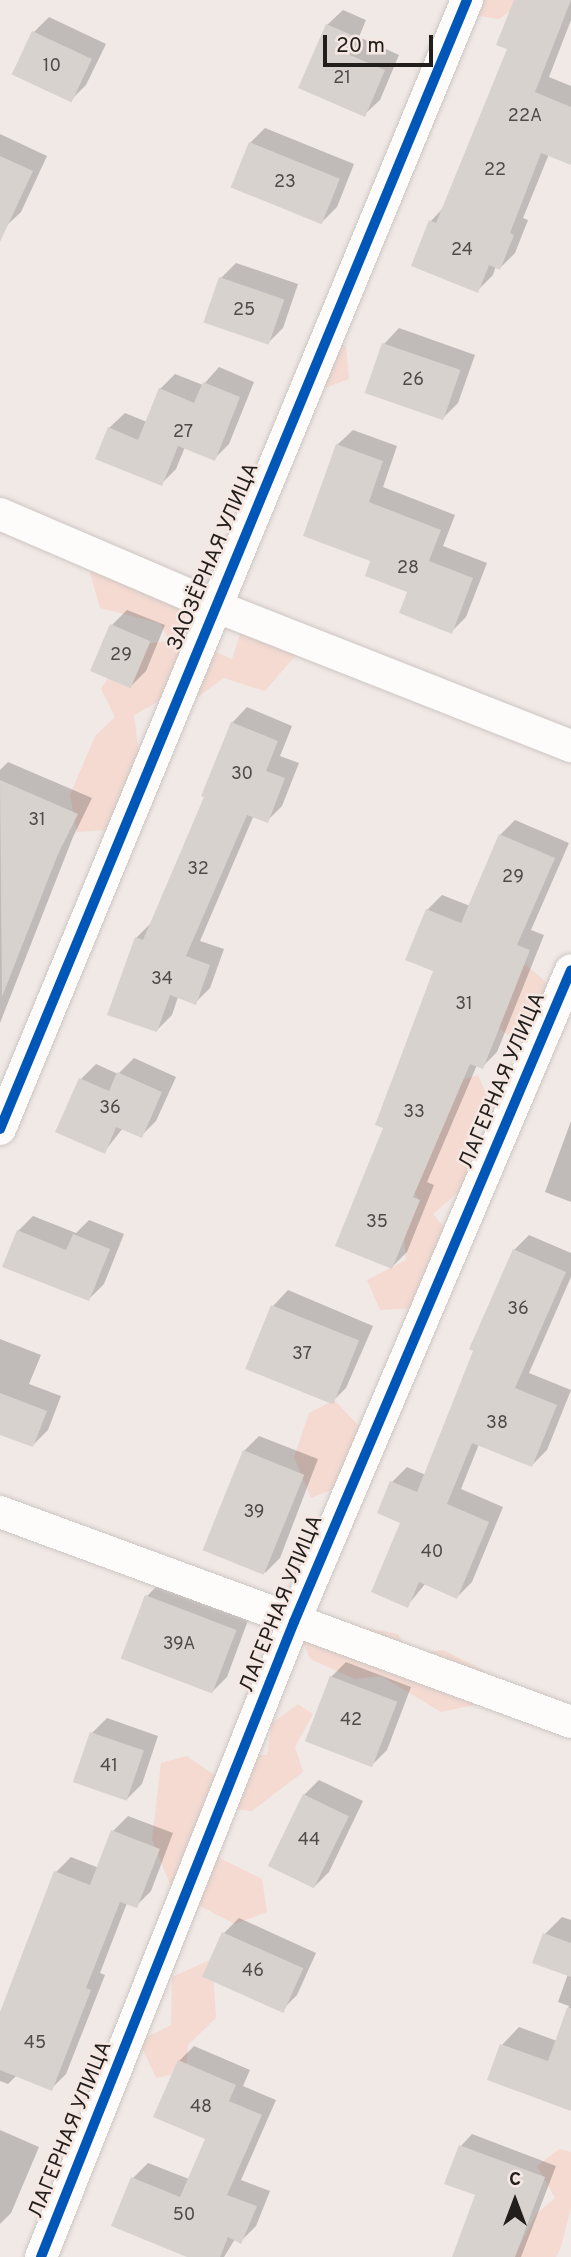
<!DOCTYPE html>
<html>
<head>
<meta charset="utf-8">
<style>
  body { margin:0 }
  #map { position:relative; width:571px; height:2257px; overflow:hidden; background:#f1e9e6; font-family:Overpass,sans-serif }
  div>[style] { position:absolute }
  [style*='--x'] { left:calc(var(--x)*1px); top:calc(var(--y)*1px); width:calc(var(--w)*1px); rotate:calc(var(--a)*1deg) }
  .green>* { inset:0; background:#f4dad1 }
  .shadow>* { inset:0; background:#0003 }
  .building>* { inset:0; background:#d8d2cf; transform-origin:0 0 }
  .roads { filter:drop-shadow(0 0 2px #ccc6c3) drop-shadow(0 0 2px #ccc6c3) }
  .street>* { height:32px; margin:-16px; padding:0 16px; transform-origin:16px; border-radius:16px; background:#fdfcfb }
  .cycleway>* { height:10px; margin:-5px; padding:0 5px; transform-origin:5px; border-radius:5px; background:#0057b8 }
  span { translate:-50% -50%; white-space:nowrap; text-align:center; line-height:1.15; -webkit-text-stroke:5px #f5e7e2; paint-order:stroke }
  .number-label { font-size:18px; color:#504b49 }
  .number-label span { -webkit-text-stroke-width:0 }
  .street-label { font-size:21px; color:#221e1c }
  .north { position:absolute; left:480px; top:2166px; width:70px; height:70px; -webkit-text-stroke:5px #f5e7e2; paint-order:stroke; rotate:0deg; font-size:19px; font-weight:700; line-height:28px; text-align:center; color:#221e1c }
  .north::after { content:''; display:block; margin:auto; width:24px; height:32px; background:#221e1c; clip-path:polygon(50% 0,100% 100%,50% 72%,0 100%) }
  .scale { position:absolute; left:323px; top:35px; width:110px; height:32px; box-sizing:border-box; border:4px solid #221e1c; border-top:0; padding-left:9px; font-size:21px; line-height:24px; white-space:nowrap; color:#221e1c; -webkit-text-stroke:5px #f5e7e2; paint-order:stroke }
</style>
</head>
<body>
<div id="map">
  <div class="green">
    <div style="clip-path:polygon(457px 0,526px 0,499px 19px,458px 13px)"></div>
    <div style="clip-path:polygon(311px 337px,346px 346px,349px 379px,317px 391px)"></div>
    <div style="clip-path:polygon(125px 554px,193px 594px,179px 636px,232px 659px,242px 628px,284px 626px,296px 655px,265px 691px,224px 678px,191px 702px,158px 702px,134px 715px,139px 753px,107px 830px,77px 832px,70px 795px,95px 736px,115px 717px,101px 689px,128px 646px,169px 641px,160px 623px,100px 608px,90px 573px)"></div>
    <div style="clip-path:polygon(526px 965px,554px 989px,539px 1021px,508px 1035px,478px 1013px,486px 974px)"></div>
    <div style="clip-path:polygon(478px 1075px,494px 1112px,468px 1133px,470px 1182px,433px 1214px,463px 1250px,455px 1283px,428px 1284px,413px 1308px,380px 1310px,367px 1280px,406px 1260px,403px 1224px,420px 1202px,407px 1182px,442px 1086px)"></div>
    <div style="clip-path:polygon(334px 1400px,361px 1428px,351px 1482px,311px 1498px,294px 1457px,309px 1413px)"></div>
    <div style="clip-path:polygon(335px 1622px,398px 1634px,409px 1654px,443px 1650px,485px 1671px,488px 1702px,441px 1712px,381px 1676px,355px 1679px,310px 1659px,301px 1637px)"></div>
    <div style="clip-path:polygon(298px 1704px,313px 1714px,295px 1747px,303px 1772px,252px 1811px,217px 1807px,195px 1846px,262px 1879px,267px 1912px,235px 1924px,173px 1892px,152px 1839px,161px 1763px,187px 1756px,220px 1779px,232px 1756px,267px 1755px,272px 1723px)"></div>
    <div style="clip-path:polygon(212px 1959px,216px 2018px,188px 2045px,186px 2071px,156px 2078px,139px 2041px,171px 2025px,172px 1977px)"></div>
    <div style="clip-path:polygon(559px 2149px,571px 2152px,571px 2208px,560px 2250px,556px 2257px,514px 2257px,536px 2214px,555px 2198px,537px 2166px)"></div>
  </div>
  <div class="shadow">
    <div style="clip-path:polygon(515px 0,571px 0,571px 20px,549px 77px,571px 86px,571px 157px,549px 154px,523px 218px,528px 220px,515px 253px,500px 268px,496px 266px,493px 275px,478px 290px,413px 265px,431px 221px,445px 206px,509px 48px)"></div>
    <div style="clip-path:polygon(343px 10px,366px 20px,359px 37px,399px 55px,380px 100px,364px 115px,327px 25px)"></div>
    <div style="clip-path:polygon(49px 17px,106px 44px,86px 85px,71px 100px,34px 32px)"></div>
    <div style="clip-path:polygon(265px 128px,354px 164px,337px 207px,322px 222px,250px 143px)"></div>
    <div style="clip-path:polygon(0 134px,47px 156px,21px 212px,5px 227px,0 225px)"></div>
    <div style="clip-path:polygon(236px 263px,298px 284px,283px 328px,268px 343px,221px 278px)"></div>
    <div style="clip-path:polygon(399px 328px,475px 355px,458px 403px,443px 418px,384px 344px)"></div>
    <div style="clip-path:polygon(219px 367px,254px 382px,229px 444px,214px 459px,185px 447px,176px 469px,161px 484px,109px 428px,125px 413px,147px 422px,160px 389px,175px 374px,203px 385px)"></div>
    <div style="clip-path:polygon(353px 430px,397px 446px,383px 487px,455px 515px,443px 546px,487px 563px,466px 617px,451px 632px,410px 591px,337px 445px)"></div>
    <div style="clip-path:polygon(127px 610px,165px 625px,146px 671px,131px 686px,112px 625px)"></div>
    <div style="clip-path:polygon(247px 707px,292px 726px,280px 756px,299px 763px,282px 806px,267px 821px,254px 815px,200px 941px,224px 949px,210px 988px,195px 1003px,178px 997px,172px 1015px,157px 1030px,136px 938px,151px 923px,206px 796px,232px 723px)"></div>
    <div style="clip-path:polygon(8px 762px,92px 798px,73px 837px,0 1023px,0 770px)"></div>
    <div style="clip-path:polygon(515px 820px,569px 843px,531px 930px,544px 935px,497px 1052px,482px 1067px,477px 1065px,427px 1182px,434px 1185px,407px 1252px,392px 1267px,385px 1127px,436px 970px,427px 910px,442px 895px,470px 906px,500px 835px)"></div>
    <div style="clip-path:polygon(134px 1058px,176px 1077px,156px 1121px,141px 1136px,123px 1128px,104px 1152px,58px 1131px,81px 1079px,96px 1064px,118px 1074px)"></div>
    <div style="clip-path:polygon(571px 1121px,571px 1202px,545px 1192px)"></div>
    <div style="clip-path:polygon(33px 1216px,76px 1233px,89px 1220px,124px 1234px,104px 1284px,89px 1299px,18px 1231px)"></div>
    <div style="clip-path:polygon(529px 1235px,571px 1253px,571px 1277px,529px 1373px,571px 1390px,547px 1450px,532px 1465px,479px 1444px,461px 1489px,503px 1507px,472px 1582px,457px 1597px,426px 1583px,407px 1606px,402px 1522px,379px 1513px,392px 1482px,407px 1467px,426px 1475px,514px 1250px)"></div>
    <div style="clip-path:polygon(288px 1290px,373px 1326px,346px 1388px,331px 1403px,246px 1368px,273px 1306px)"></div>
    <div style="clip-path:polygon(0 1339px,41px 1355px,29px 1384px,61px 1396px,48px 1430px,33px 1445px,0 1433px)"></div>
    <div style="clip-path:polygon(259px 1436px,318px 1459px,280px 1558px,265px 1573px,244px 1451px)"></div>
    <div style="clip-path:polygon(162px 1581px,250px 1615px,227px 1677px,212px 1692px,147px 1596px)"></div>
    <div style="clip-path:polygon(346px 1662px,411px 1687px,387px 1750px,372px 1765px,331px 1677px)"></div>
    <div style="clip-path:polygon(107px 1718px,158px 1736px,142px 1784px,127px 1799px,92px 1733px)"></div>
    <div style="clip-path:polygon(319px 1780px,363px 1801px,329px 1872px,314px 1887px,304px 1795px)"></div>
    <div style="clip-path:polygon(128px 1816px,173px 1833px,151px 1891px,136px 1906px,127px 1903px,100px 1973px,105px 1975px,66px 2074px,51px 2089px,17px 2075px,8px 2084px,0 2081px,0 2016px,56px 1872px,71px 1857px,99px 1868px,113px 1831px)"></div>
    <div style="clip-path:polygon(562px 1917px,571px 1920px,571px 2101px,502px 2045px,519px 2027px,557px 2041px,569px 2006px,558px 2002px,568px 1974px,545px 1934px)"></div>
    <div style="clip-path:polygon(239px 1918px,316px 1953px,297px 1995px,282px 2010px,224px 1933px)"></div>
    <div style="clip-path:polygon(194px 2046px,250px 2070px,243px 2086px,276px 2100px,241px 2180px,270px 2191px,256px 2226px,241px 2241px,235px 2239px,224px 2257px,192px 2257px,133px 2178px,148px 2163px,189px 2179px,207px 2138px,179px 2061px)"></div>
    <div style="clip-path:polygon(0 2130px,39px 2147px,11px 2213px,0 2224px)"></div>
    <div style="clip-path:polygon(472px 2134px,556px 2166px,521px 2257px,454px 2257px,477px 2194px,461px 2146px)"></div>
  </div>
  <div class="building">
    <div style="clip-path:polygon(514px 0,571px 0,535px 92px,571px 107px,571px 165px,541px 153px,510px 233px,514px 235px,500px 270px,489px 265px,478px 293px,411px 266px,429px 220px,436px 223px,507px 49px,496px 45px)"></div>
    <div style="clip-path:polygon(326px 24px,352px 35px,345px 53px,385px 70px,365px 117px,298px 88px)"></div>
    <div style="left:32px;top:31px;width:66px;height:48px;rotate:25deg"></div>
    <div style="left:249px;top:142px;width:98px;height:49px;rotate:22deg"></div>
    <div style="clip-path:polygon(0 156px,33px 171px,0 242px)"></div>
    <div style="left:219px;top:277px;width:69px;height:48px;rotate:19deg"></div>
    <div style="left:382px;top:343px;width:83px;height:53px;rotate:19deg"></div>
    <div style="clip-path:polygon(203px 382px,240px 397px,215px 461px,178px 446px,162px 486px,95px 459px,108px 427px,138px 440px,159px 388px,194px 403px)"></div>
    <div style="clip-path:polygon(336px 444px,383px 461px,369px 502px,441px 530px,429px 561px,473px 578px,452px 634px,399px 613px,407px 592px,365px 576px,370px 561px,303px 536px)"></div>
    <div style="left:110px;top:624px;width:44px;height:51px;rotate:23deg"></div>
    <div style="clip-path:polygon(231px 722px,278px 741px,266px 771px,285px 778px,268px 823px,247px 815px,186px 956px,210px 965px,196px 1005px,170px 995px,157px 1032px,107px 1015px,135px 937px,143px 940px,204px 797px,201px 796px)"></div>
    <div style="clip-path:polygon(0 780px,78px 814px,58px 854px,2px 997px)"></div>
    <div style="clip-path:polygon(499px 834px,555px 858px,517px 945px,530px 950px,483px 1069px,470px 1064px,413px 1197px,420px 1200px,392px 1269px,335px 1246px,383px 1128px,375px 1125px,433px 971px,405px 960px,426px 909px,461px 923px)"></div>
    <div style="clip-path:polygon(117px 1072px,162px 1092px,142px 1138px,116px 1127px,105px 1154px,55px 1132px,79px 1078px,109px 1091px)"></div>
    <div style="clip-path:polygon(17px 1230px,66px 1250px,73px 1234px,110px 1249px,89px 1301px,2px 1267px)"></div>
    <div style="clip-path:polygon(513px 1249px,566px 1272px,515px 1388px,557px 1405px,532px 1467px,472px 1443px,447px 1504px,489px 1522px,457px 1599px,419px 1582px,408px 1608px,371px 1592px,400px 1523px,377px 1513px,390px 1481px,417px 1492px,473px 1351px,469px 1349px)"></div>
    <div style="left:271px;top:1305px;width:95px;height:69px;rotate:22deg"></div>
    <div style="clip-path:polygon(0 1393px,47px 1411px,33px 1447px,0 1435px)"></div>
    <div style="left:243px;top:1450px;width:66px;height:108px;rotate:22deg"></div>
    <div style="left:145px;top:1595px;width:98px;height:68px;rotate:21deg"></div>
    <div style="left:330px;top:1676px;width:72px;height:70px;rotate:21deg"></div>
    <div style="left:90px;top:1732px;width:57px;height:53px;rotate:19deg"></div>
    <div style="left:303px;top:1794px;width:51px;height:80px;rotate:26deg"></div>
    <div style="clip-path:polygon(111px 1830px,160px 1849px,137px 1908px,120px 1902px,86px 1988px,91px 1990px,52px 2091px,0 2070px,0 2012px,54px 1871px,90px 1885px)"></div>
    <div style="left:222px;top:1932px;width:89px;height:49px;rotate:24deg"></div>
    <div style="clip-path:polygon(543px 1933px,571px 1943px,571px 1977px,532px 1963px)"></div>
    <div style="clip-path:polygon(567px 2008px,571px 2008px,571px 2111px,487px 2080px,500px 2044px,548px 2061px)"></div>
    <div style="clip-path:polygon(178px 2060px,236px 2085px,229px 2101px,262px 2115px,227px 2195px,257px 2206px,241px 2244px,228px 2237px,220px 2257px,187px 2257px,111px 2226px,131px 2177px,180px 2197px,205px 2139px,153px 2117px)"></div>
    <div style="clip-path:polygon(459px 2145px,545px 2177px,515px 2257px,452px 2257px,475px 2195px,444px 2184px)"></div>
  </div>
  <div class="roads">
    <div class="street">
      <div style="--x:0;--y:514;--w:234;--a:23.2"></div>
      <div style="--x:215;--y:606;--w:383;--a:21.5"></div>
      <div style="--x:0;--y:1129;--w:1222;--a:-67.53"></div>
      <div style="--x:0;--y:1512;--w:608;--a:20.19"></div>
      <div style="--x:41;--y:2257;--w:684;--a:-68.28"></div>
      <div style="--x:294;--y:1622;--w:708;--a:-66.98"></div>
    </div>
  </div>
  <div class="cycleway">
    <div style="--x:0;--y:1129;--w:1222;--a:-67.53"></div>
    <div style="--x:41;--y:2257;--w:684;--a:-68.28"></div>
    <div style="--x:294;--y:1622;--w:708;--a:-66.98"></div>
  </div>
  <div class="number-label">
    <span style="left:52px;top:67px">10</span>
    <span style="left:342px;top:79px">21</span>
    <span style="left:525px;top:117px">22А</span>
    <span style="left:495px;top:171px">22</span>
    <span style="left:285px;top:183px">23</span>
    <span style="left:462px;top:251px">24</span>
    <span style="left:244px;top:311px">25</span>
    <span style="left:413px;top:381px">26</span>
    <span style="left:183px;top:433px">27</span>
    <span style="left:408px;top:569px">28</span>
    <span style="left:121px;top:656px">29</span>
    <span style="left:242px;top:775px">30</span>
    <span style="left:37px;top:821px">31</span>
    <span style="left:198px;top:870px">32</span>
    <span style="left:513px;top:878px">29</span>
    <span style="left:162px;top:980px">34</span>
    <span style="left:464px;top:1005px">31</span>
    <span style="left:110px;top:1109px">36</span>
    <span style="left:414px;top:1113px">33</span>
    <span style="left:377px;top:1223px">35</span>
    <span style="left:518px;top:1310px">36</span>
    <span style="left:302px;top:1355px">37</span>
    <span style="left:497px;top:1424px">38</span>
    <span style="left:254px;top:1513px">39</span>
    <span style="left:432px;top:1553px">40</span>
    <span style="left:179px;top:1645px">39А</span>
    <span style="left:351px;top:1721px">42</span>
    <span style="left:109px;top:1767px">41</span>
    <span style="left:309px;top:1841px">44</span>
    <span style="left:253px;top:1972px">46</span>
    <span style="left:35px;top:2044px">45</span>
    <span style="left:201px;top:2108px">48</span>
    <span style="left:184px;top:2216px">50</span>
  </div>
  <div class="street-label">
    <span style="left:214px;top:557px;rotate:-67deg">ЗАОЗЁРНАЯ УЛИЦА</span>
    <span style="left:503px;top:1081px;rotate:-67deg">ЛАГЕРНАЯ УЛИЦА</span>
    <span style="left:282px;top:1604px;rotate:-68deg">ЛАГЕРНАЯ УЛИЦА</span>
    <span style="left:71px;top:2130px;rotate:-68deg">ЛАГЕРНАЯ УЛИЦА</span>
  </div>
  <div class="north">С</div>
  <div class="scale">20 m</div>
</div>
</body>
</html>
